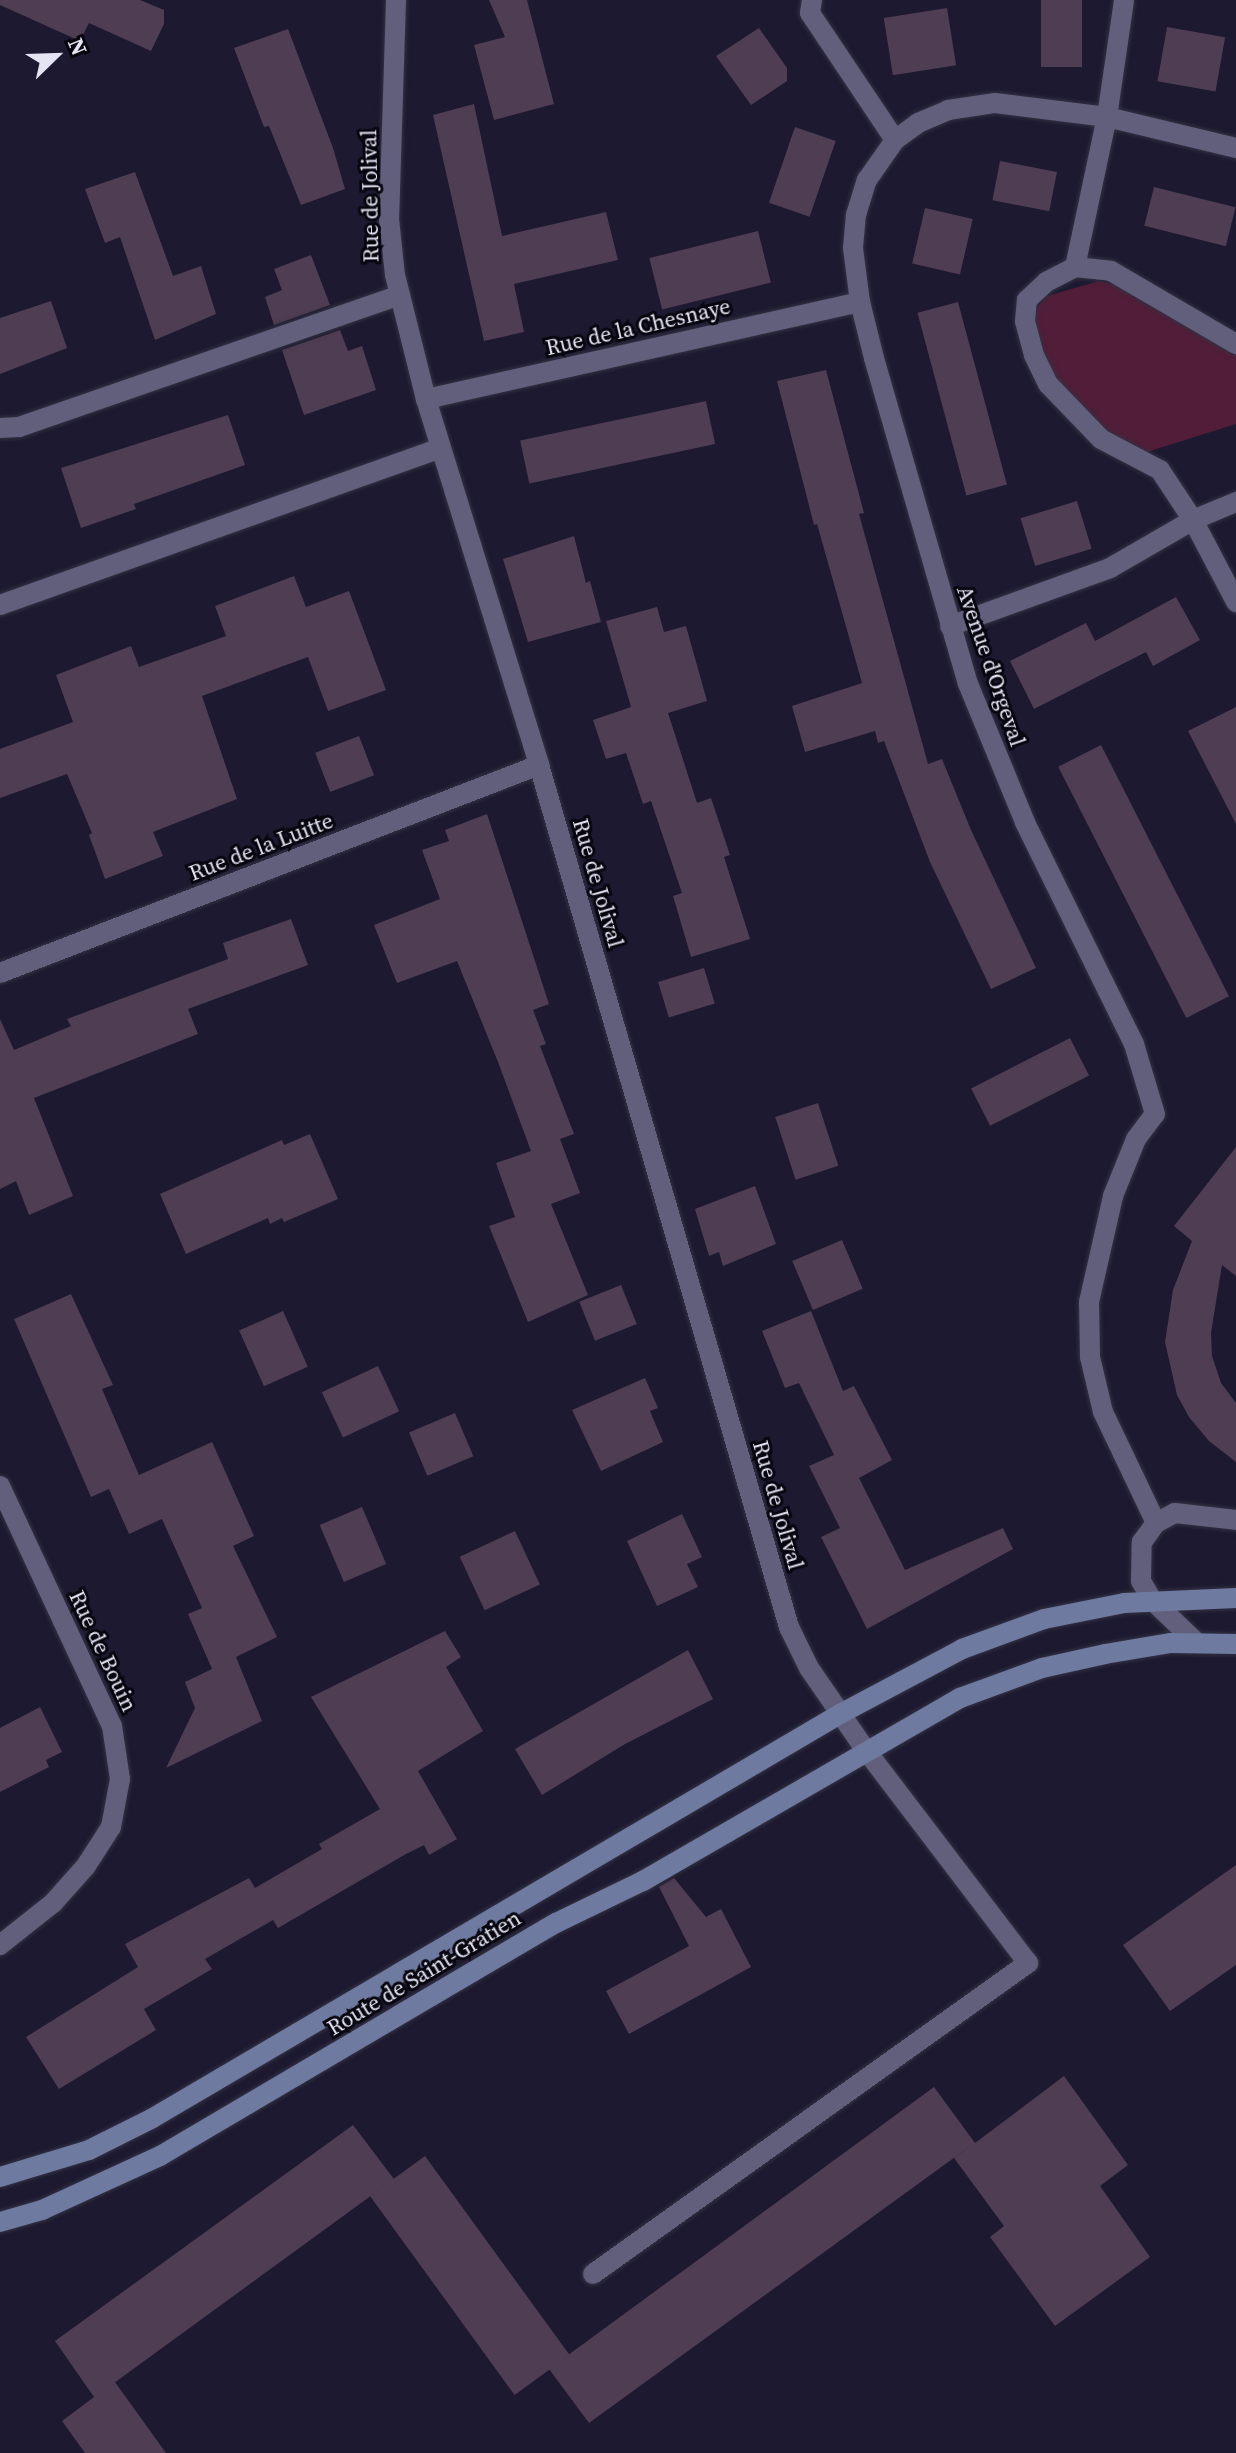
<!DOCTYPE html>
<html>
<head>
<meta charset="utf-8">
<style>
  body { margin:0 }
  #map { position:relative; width:1236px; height:2453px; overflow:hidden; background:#1c1930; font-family:"Source Serif 4",serif }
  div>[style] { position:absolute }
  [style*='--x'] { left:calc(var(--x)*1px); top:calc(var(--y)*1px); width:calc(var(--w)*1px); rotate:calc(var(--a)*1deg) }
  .green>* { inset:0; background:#521d38 }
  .building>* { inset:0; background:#4f3d53; transform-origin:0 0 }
  .roads { filter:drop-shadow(0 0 2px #333143) drop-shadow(0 0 2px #333143) }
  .service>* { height:20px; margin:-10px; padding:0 10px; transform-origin:10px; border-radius:10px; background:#615f7b }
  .pedestrian>* { height:20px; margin:-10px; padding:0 10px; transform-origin:10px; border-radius:10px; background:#615f7b }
  .minor>* { height:20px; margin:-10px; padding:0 10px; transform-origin:10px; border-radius:10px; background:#615f7b }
  .secondary>* { height:20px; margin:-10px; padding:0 10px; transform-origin:10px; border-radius:10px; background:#6e7aa0 }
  span { translate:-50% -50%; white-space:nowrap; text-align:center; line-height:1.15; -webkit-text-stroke:6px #07060f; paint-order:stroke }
  .street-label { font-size:22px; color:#e5e4f4 }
  .north { position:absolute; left:16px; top:16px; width:80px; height:80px; -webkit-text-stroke:6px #07060f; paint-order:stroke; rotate:67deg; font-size:22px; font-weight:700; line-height:32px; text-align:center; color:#e5e4f4 }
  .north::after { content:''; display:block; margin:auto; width:28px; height:36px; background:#e5e4f4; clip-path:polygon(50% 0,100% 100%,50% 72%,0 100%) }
</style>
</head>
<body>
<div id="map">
  <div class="green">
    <div style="clip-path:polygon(1099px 281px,1125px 287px,1236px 353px,1236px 424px,1147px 452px,1106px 430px,1078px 405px,1053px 373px,1039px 342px,1033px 312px,1047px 296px)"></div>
  </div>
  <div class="building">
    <div style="clip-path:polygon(0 0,140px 0,164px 10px,164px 24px,151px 51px,89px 23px,80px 41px,0 5px)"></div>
    <div style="clip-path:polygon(489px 0,527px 0,554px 104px,494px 120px,474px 45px,505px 37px)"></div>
    <div style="left:1041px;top:0;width:41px;height:67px"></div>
    <div style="left:947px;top:8px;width:58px;height:64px;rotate:81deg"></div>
    <div style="left:1167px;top:27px;width:59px;height:55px;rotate:10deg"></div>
    <div style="clip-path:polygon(759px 28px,787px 68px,787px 81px,751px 105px,716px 56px)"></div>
    <div style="clip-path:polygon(288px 29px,333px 148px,345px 189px,301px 205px,269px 126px,264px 127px,234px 48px)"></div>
    <div style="clip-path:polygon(474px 104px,502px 236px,606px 212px,618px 260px,514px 284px,524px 332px,484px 341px,433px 115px)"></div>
    <div style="left:795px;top:127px;width:43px;height:80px;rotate:19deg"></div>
    <div style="left:1000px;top:161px;width:58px;height:40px;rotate:11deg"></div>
    <div style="clip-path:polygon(135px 172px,173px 276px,201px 266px,216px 314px,155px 340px,120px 237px,105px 243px,85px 189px)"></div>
    <div style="left:1154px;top:187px;width:84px;height:40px;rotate:14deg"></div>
    <div style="left:925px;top:208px;width:49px;height:57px;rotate:13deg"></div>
    <div style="left:758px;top:231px;width:53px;height:112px;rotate:76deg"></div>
    <div style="clip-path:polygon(311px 255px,330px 305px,274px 325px,265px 297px,282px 290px,274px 269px)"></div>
    <div style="clip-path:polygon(51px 301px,67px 348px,0 374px,0 318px)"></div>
    <div style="left:958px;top:302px;width:189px;height:42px;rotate:75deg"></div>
    <div style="clip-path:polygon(340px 330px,348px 351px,362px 346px,376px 390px,304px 415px,282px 350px)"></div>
    <div style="clip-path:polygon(826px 370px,864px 513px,859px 514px,928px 764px,942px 759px,971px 830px,1036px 968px,991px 989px,930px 862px,884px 741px,878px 743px,875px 731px,805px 752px,792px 706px,862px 683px,817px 524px,814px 525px,777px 381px)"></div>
    <div style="left:706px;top:401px;width:44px;height:190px;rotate:78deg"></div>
    <div style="clip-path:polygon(228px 415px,245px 465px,134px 504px,136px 509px,81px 528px,61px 468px)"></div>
    <div style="left:1077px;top:501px;width:50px;height:59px;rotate:73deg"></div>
    <div style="clip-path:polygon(574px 536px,586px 583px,590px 581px,601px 622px,528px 642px,503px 559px)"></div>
    <div style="clip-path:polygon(294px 576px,306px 607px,349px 591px,386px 690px,328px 711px,308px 657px,202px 696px,237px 799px,153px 832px,163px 856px,105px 879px,89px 835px,92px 833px,67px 774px,0 798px,0 749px,73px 722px,56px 675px,131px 646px,139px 667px,226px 636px,215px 606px)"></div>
    <div style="clip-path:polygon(1176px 597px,1200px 640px,1153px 666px,1146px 652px,1034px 709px,1010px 661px,1086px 623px,1095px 641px)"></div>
    <div style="clip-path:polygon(657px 607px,664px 632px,686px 626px,707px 701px,668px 713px,697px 803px,711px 798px,730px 855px,724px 857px,750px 939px,691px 957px,673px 896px,682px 893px,651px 801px,643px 804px,626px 753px,606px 759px,593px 720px,631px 707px,606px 621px)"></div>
    <div style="clip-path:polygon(1236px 707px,1236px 824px,1188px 731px)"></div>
    <div style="left:359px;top:736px;width:42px;height:47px;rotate:69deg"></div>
    <div style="left:1101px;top:745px;width:282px;height:48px;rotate:63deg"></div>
    <div style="clip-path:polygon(487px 814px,549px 1004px,533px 1010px,546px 1044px,540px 1046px,574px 1134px,560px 1139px,580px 1193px,551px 1204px,588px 1295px,528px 1322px,489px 1226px,515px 1217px,496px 1163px,531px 1151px,498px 1062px,457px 961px,397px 983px,374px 925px,440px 899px,422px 850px,449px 841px,445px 830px)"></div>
    <div style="clip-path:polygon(291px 919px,308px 965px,188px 1009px,198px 1034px,34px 1098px,73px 1196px,29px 1215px,16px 1181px,0 1189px,0 1019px,14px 1050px,71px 1026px,67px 1019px,228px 959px,223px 943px)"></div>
    <div style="left:704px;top:968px;width:37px;height:48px;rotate:73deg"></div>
    <div style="left:1070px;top:1038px;width:42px;height:111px;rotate:63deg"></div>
    <div style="left:818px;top:1103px;width:66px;height:45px;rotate:72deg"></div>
    <div style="clip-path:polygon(310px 1134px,338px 1199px,284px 1222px,282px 1218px,270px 1224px,268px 1218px,186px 1254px,160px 1194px,282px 1140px,284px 1145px)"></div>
    <div style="clip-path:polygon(1236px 1147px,1236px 1276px,1222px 1265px,1211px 1333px,1212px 1356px,1221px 1383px,1236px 1403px,1236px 1462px,1209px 1441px,1189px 1417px,1177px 1395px,1165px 1342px,1173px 1290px,1192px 1241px,1174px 1226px)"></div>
    <div style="clip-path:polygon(755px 1186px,776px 1244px,723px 1266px,719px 1252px,709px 1256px,695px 1209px)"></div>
    <div style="left:842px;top:1240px;width:53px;height:54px;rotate:67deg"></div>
    <div style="left:621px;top:1285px;width:42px;height:45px;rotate:68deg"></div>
    <div style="clip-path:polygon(71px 1294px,113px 1385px,102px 1389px,139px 1475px,212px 1442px,254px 1536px,233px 1546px,277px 1637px,236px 1657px,262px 1721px,166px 1768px,195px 1708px,185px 1682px,212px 1669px,188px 1614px,202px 1608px,162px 1519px,129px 1534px,109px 1489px,91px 1497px,14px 1319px)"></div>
    <div style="left:283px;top:1311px;width:61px;height:48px;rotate:66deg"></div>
    <div style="clip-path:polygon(811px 1311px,843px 1391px,854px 1386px,892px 1460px,859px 1478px,905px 1570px,1003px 1528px,1013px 1549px,867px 1629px,821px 1537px,840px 1528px,809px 1466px,834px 1455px,799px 1383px,785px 1388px,762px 1331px)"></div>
    <div style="left:378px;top:1366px;width:50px;height:62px;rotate:65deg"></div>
    <div style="clip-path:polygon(645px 1378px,658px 1408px,650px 1411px,663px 1442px,601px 1471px,572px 1410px)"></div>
    <div style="left:455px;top:1413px;width:47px;height:50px;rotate:67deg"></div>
    <div style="left:362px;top:1507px;width:62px;height:46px;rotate:67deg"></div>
    <div style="clip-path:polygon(682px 1514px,702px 1557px,687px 1564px,698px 1587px,657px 1606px,627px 1541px)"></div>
    <div style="left:515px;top:1531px;width:59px;height:61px;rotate:65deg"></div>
    <div style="clip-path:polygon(445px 1631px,461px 1657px,446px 1667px,483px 1731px,418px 1771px,457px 1839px,429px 1855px,424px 1845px,406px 1854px,278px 1928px,273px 1920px,205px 1959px,212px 1969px,144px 2009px,156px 2030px,59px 2089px,26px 2037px,138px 1967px,125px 1944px,249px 1878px,255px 1888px,322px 1849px,319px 1844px,380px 1809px,311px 1697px)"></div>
    <div style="clip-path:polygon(688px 1650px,713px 1699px,625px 1744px,542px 1795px,515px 1749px)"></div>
    <div style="clip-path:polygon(40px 1707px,62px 1752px,46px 1760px,49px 1767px,0 1792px,0 1728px)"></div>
    <div style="clip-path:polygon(1236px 1865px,1236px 1965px,1170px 2011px,1123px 1945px)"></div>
    <div style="clip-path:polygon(674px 1878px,706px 1917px,721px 1909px,751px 1967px,629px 2034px,606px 1991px,689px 1946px,659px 1887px)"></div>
    <div style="clip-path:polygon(1064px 2076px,1128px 2165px,1100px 2186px,1150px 2257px,1055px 2326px,990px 2237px,1004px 2226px,954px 2158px,973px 2144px,589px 2423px,549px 2369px,934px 2087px,975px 2143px)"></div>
    <div style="clip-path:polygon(353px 2125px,394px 2179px,99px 2394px,115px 2382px,166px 2453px,85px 2453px,62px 2421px,94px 2397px,55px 2341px)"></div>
    <div style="left:425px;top:2156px;width:246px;height:68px;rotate:54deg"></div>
  </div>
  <div class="roads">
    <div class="service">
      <div style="--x:0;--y:428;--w:19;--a:-3"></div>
      <div style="--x:19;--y:427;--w:403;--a:-19.1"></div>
      <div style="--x:0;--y:605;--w:468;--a:-19.6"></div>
      <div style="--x:593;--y:2274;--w:535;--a:-35.56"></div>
      <div style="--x:1028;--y:1963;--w:265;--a:-127.3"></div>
    </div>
    <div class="pedestrian">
      <div style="--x:1075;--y:267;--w:153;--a:-78"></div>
      <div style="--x:1193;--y:520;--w:60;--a:-123.4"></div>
      <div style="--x:1160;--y:470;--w:67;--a:-152.3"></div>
      <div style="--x:1101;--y:439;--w:76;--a:-133.9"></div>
      <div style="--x:1048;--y:384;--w:32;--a:-116"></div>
      <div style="--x:1034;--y:355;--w:35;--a:-105"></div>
      <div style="--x:1025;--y:321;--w:21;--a:-85"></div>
      <div style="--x:1027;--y:300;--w:26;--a:-43"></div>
      <div style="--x:1046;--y:282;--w:33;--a:-27"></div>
      <div style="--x:1075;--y:267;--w:36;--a:6"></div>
      <div style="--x:1111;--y:271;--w:145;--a:30.3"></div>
    </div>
    <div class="minor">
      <div style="--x:396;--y:0;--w:219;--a:91.8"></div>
      <div style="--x:389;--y:219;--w:56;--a:83.9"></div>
      <div style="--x:395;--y:275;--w:128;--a:76"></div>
      <div style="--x:426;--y:399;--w:383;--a:72.8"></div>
      <div style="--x:539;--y:765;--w:898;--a:73.83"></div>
      <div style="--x:789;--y:1627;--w:46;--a:64"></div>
      <div style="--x:809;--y:1668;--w:102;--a:55.4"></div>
      <div style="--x:812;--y:0;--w:13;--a:99"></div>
      <div style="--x:810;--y:13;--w:153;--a:56.2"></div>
      <div style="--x:1107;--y:117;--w:118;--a:-81.7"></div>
      <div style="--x:426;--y:399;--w:445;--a:-12.6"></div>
      <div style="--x:1193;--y:520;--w:93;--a:62.3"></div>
      <div style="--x:950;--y:626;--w:170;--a:-19.9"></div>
      <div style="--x:1110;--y:568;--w:96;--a:-30"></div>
      <div style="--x:1193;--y:520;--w:47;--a:-22.7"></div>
      <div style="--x:0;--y:973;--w:578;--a:-21.1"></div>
      <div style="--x:0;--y:1486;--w:265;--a:65"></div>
      <div style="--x:112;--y:1726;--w:54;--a:81.4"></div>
      <div style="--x:120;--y:1779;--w:49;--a:100.6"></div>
      <div style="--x:111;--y:1827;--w:46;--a:122.7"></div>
      <div style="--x:86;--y:1866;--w:50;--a:131.7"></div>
      <div style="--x:53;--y:1903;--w:68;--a:141.6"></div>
      <div style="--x:1156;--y:1523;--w:123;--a:-115.5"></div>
      <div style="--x:1103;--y:1412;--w:57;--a:-103.3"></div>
      <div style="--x:1090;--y:1357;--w:55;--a:-91"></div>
      <div style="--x:1089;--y:1302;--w:109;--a:-77.2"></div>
      <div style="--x:1113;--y:1196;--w:61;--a:-68"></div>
      <div style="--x:1136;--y:1139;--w:31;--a:-53"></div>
      <div style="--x:1155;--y:1114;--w:73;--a:-106.7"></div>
      <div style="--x:1134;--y:1044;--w:247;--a:-116.2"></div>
      <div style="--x:1025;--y:822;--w:149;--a:-112.4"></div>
      <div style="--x:968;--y:684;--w:339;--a:-106.1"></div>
      <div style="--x:874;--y:358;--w:58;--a:-104"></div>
      <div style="--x:860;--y:302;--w:54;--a:-97.4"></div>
      <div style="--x:853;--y:248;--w:33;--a:-85"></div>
      <div style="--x:856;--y:215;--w:37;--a:-73"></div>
      <div style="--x:867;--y:180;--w:49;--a:-55"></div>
      <div style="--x:895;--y:140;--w:29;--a:-36"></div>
      <div style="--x:918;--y:123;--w:33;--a:-23"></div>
      <div style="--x:948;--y:110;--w:48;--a:-8.5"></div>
      <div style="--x:995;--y:103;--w:113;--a:7.1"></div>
      <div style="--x:1107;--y:117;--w:133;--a:13.5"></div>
      <div style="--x:1197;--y:1643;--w:62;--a:-136.3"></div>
      <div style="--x:1152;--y:1600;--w:22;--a:-120"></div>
      <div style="--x:1141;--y:1581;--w:39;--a:-89"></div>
      <div style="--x:1142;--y:1542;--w:24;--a:-54"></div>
      <div style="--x:1156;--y:1523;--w:21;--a:-28"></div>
      <div style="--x:1175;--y:1513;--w:61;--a:6.5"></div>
    </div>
    <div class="secondary">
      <div style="--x:0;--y:2177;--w:93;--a:-16.9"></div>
      <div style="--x:89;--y:2150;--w:69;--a:-26.6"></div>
      <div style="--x:151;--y:2119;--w:799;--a:-30.45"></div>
      <div style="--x:840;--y:1714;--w:138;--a:-28"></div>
      <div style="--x:962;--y:1649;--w:87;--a:-20.1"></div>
      <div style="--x:1044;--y:1619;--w:82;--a:-11.3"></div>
      <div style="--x:1124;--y:1603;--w:112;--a:-2.6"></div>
      <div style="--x:0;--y:2222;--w:44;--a:-15.9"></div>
      <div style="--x:42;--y:2210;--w:130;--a:-24.6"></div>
      <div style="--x:160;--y:2156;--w:459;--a:-30.5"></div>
      <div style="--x:556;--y:1923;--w:97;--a:-25.8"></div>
      <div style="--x:643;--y:1881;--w:366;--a:-30"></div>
      <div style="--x:960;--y:1698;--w:87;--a:-20.1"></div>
      <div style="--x:1042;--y:1668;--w:65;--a:-12.5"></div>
      <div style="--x:1105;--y:1654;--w:67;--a:-9.5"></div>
      <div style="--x:1171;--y:1643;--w:65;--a:0.9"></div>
    </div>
  </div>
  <div class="street-label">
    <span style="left:370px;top:196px;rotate:-91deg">Rue de Jolival</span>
    <span style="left:638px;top:327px;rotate:-13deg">Rue de la Chesnaye</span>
    <span style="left:991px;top:666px;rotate:71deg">Avenue d'Orgeval</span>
    <span style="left:261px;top:847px;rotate:-21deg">Rue de la Luitte</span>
    <span style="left:598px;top:883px;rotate:74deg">Rue de Jolival</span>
    <span style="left:778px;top:1505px;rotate:74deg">Rue de Jolival</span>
    <span style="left:103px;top:1651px;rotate:65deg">Rue de Bouin</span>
    <span style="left:424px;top:1973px;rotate:-31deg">Route de Saint-Gratien</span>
  </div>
  <div class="north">N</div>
</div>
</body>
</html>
